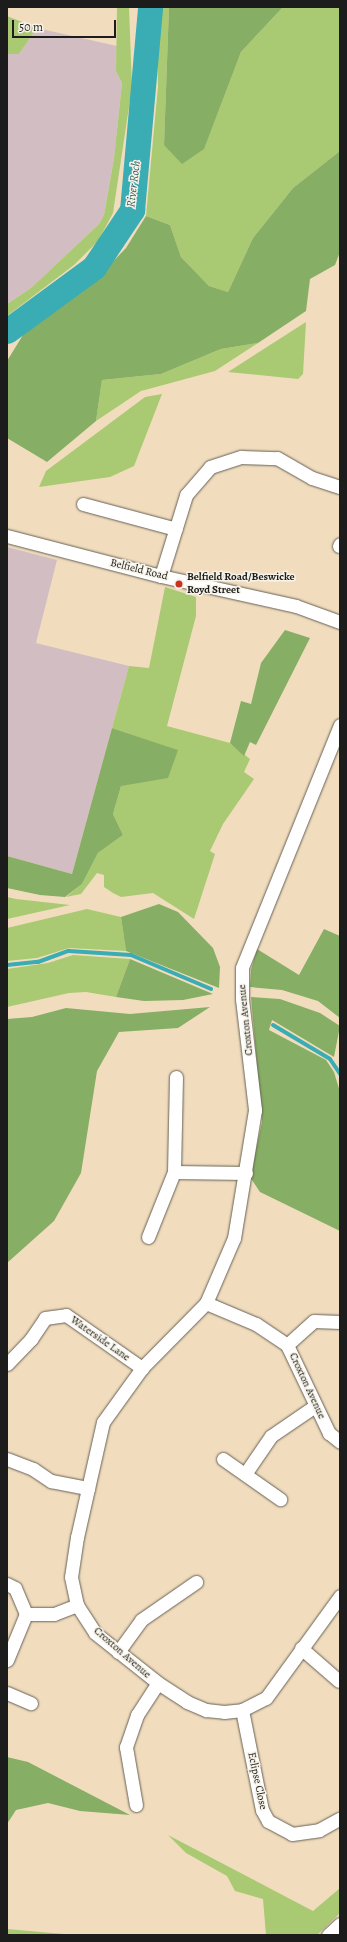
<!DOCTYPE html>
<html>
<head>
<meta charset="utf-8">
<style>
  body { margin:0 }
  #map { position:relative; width:347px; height:1942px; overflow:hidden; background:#f1ddbe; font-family:Alegreya,serif }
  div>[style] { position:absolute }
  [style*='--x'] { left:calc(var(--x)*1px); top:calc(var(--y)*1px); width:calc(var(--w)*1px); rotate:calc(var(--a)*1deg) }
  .industrial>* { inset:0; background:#d2bec2 }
  .green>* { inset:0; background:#a9ca72 }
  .forest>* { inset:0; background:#86ae64 }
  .stream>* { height:4px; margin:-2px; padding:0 2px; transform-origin:2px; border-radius:2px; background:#3aacb3 }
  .river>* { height:25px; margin:-12.5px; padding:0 12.5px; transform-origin:12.5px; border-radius:12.5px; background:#3aacb3 }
  .roads { filter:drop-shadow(0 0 1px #676055) drop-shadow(0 0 1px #676055) }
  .minor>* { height:13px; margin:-6.5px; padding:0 6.5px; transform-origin:6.5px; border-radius:6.5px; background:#fff }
  .dots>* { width:11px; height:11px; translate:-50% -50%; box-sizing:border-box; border:2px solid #f7f3e8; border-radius:50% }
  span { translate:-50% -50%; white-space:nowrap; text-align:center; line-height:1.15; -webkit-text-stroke:3px #f7f3e8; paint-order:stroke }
  .street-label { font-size:11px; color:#1c1c1c }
  .poi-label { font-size:11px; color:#1c1c1c; font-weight:700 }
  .left { translate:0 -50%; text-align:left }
  .water-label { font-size:12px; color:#2a5d60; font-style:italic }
  .frame { position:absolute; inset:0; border:8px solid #1c1c1c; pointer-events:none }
  .scale { position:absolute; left:12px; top:20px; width:104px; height:18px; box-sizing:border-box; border:2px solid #1c1c1c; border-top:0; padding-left:5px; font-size:12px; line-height:14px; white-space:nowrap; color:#1c1c1c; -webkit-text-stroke:3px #f7f3e8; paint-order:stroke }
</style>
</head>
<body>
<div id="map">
  <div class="industrial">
    <div style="clip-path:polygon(37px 28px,117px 46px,116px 71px,122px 83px,114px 158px,104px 215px,99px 224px,31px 288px,7px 304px,7px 54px,19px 54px)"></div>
    <div style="clip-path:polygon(7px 547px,57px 560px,36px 643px,129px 666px,72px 874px,7px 856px)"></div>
  </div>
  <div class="green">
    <div style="clip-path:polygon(117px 7px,129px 7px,132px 87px,113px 213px,98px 241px,74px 265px,7px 316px,7px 304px,31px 288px,99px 224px,104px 215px,114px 158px,122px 83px,116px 71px)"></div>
    <div style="clip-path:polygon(156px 7px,169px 7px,164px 145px,204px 148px,241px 52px,283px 7px,340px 7px,340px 151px,293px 188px,253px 238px,228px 292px,209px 286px,181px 257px,170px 225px,146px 216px,158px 86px)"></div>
    <div style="clip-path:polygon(7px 16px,37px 28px,19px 54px,7px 54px)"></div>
    <div style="clip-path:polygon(306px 322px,303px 374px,298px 379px,228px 372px)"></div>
    <div style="clip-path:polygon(258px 343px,215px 371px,141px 391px,96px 421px,102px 380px,161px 374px,221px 349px)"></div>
    <div style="clip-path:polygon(162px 394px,134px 466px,110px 477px,39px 487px,46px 471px,145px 397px)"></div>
    <div style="clip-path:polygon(165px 587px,196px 597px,196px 616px,167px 726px,230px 743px,250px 759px,244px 772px,254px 779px,223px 824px,210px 851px,215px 854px,194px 919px,153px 893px,121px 897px,113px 893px,104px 887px,104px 875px,97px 873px,81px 894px,66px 897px,82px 884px,98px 853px,123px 835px,113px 814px,121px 786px,177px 750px,112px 728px,129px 666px,149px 668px)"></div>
    <div style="clip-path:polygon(7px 897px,16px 899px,70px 905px,7px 919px)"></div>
    <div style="clip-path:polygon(87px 909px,121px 917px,126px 951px,69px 948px,37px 958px,7px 961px,7px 928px)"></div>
    <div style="clip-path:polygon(73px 955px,130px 959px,116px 997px,86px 992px,69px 993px,7px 1007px,7px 969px,48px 963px)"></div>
    <div style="clip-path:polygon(168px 1835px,313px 1911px,340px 1888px,340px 1913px,317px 1935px,266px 1935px,263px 1899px,235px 1891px,227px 1876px,186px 1853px)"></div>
    <div style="clip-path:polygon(7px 1929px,75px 1935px,8px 1935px)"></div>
  </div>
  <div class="forest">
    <div style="clip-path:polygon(169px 7px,283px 7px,241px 52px,204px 149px,182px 164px,164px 145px)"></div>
    <div style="clip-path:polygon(340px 151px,340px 252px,335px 265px,310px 279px,306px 311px,258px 343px,221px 349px,161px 374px,102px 380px,96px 421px,47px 462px,7px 438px,7px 361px,23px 335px,49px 311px,105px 270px,126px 248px,146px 216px,170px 225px,181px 257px,209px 286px,228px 292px,253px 238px,293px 188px)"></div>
    <div style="clip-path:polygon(285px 630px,310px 638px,256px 745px,250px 742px,244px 756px,230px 743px,241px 701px,251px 704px,261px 663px)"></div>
    <div style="clip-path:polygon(112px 728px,178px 750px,168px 778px,121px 786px,113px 814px,123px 835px,98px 853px,82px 884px,65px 897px,40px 895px,7px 888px,7px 856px,72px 874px)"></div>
    <div style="clip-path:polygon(159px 904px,178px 912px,213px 948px,220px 967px,219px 988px,126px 951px,121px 917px)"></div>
    <div style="clip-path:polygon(324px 929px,340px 936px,340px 1018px,318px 1001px,282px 990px,250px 987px,251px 970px,257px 949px,299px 975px)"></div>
    <div style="clip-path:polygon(130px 959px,213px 994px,183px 1000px,144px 1001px,116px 997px)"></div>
    <div style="clip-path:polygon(251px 997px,280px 999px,320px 1013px,340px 1026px,334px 1057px,272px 1020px,269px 1030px,326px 1060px,334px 1072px,340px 1092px,340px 1231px,260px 1192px,250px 1177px,262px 1122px)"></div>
    <div style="clip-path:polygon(210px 1007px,178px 1028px,119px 1032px,97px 1071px,81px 1173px,54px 1221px,7px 1263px,7px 1019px,32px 1017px,66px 1008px,130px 1014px)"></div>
    <div style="clip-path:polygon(7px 1757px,28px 1762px,130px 1815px,80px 1811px,48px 1803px,16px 1810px,7px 1824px)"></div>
  </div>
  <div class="stream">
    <div style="--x:7;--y:965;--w:31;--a:-6"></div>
    <div style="--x:38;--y:962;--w:33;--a:-20"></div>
    <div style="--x:69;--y:951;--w:62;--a:3.7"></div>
    <div style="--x:131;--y:955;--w:87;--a:23"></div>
    <div style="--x:273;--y:1025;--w:66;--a:30.8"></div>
    <div style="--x:330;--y:1059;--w:18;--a:56"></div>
  </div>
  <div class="river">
    <div style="--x:7;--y:331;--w:108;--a:-36.3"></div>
    <div style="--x:94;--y:267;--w:69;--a:-56.3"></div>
    <div style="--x:132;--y:210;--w:204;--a:-84.9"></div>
  </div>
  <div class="roads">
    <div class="minor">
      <div style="--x:83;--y:504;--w:96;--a:15"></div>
      <div style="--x:7;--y:536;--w:159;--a:14.6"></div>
      <div style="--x:161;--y:576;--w:138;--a:12.5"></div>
      <div style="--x:296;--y:606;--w:47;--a:20"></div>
      <div style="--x:339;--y:546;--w:2;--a:-63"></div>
      <div style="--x:161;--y:576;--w:85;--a:-72.8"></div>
      <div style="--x:186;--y:495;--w:37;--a:-49"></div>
      <div style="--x:210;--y:467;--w:33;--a:-18"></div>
      <div style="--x:241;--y:457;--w:36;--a:2"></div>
      <div style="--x:277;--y:458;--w:40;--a:29.7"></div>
      <div style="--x:312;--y:478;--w:29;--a:18"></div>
      <div style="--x:340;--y:725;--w:262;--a:112"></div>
      <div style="--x:242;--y:968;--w:31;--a:90"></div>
      <div style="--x:242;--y:999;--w:112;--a:83.3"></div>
      <div style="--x:255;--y:1110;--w:130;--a:99.3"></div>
      <div style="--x:234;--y:1238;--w:71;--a:113.3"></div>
      <div style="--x:206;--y:1303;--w:91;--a:134.6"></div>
      <div style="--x:142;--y:1368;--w:67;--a:125.8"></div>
      <div style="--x:103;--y:1422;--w:118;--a:102.7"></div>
      <div style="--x:77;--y:1537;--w:40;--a:98.5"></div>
      <div style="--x:71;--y:1577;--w:29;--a:78"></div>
      <div style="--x:77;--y:1605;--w:33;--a:57"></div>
      <div style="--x:95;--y:1633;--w:80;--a:38.4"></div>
      <div style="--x:158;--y:1683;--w:35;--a:33"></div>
      <div style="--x:187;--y:1702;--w:21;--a:23"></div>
      <div style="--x:206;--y:1710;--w:18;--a:6"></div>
      <div style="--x:224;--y:1712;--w:18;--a:-6"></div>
      <div style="--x:242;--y:1710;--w:27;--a:-27"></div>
      <div style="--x:266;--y:1698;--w:126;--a:-54"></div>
      <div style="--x:174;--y:1172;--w:72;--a:0.8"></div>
      <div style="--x:148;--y:1237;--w:70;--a:-68.2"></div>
      <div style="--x:174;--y:1172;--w:95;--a:-88.8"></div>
      <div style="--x:206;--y:1303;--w:54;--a:22.8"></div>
      <div style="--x:256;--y:1324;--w:37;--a:34"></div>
      <div style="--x:287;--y:1345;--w:98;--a:64.5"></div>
      <div style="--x:329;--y:1433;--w:14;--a:39"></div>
      <div style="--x:287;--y:1345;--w:36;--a:-42"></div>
      <div style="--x:314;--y:1321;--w:26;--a:2"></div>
      <div style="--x:7;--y:1364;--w:35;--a:-46"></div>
      <div style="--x:31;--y:1339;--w:25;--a:-56"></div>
      <div style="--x:45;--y:1318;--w:21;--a:-8"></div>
      <div style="--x:66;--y:1315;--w:93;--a:34.9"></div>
      <div style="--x:7;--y:1459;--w:28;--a:21"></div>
      <div style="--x:33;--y:1469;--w:22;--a:34"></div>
      <div style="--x:51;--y:1481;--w:38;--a:11"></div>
      <div style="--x:223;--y:1459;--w:70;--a:35.1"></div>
      <div style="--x:245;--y:1474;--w:46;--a:-55.6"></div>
      <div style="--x:271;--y:1436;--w:53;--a:-34.3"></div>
      <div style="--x:7;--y:1584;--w:9;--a:27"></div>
      <div style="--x:15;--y:1588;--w:28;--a:67"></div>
      <div style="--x:301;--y:1648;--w:50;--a:41"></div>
      <div style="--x:118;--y:1652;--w:39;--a:-54"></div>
      <div style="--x:141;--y:1620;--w:67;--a:-34.6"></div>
      <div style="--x:7;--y:1660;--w:50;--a:-67.6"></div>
      <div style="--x:26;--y:1614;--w:28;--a:0"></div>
      <div style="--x:54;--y:1614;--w:25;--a:-21"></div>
      <div style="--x:7;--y:1693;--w:26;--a:23"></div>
      <div style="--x:242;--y:1710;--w:102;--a:78.7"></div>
      <div style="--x:262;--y:1810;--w:13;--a:61"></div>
      <div style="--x:268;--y:1821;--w:27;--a:28"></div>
      <div style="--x:292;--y:1834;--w:27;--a:-8"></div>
      <div style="--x:319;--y:1830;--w:23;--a:-29"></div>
      <div style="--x:136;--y:1805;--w:59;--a:-99.8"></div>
      <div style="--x:126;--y:1747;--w:34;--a:-71"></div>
      <div style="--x:137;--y:1715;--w:38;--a:-57"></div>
      <div style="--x:328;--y:1935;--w:16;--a:-43"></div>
    </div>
  </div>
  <div class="dots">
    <div style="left:179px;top:584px;background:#c8321e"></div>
  </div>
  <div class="street-label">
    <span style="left:139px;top:570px;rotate:14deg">Belfield Road</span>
    <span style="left:246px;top:1020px;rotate:-96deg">Croxton Avenue</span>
    <span style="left:100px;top:1339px;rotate:35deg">Waterside Lane</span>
    <span style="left:307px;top:1386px;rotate:65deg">Croxton Avenue</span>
    <span style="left:122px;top:1653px;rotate:41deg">Croxton Avenue</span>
    <span style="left:257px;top:1781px;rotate:78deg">Eclipse Close</span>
  </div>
  <div class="poi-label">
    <span class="left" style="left:187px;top:584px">Belfield Road/Beswicke<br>Royd Street</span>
  </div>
  <div class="water-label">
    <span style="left:134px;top:184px;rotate:-83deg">River Roch</span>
  </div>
  <div class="frame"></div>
  <div class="scale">50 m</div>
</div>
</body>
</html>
